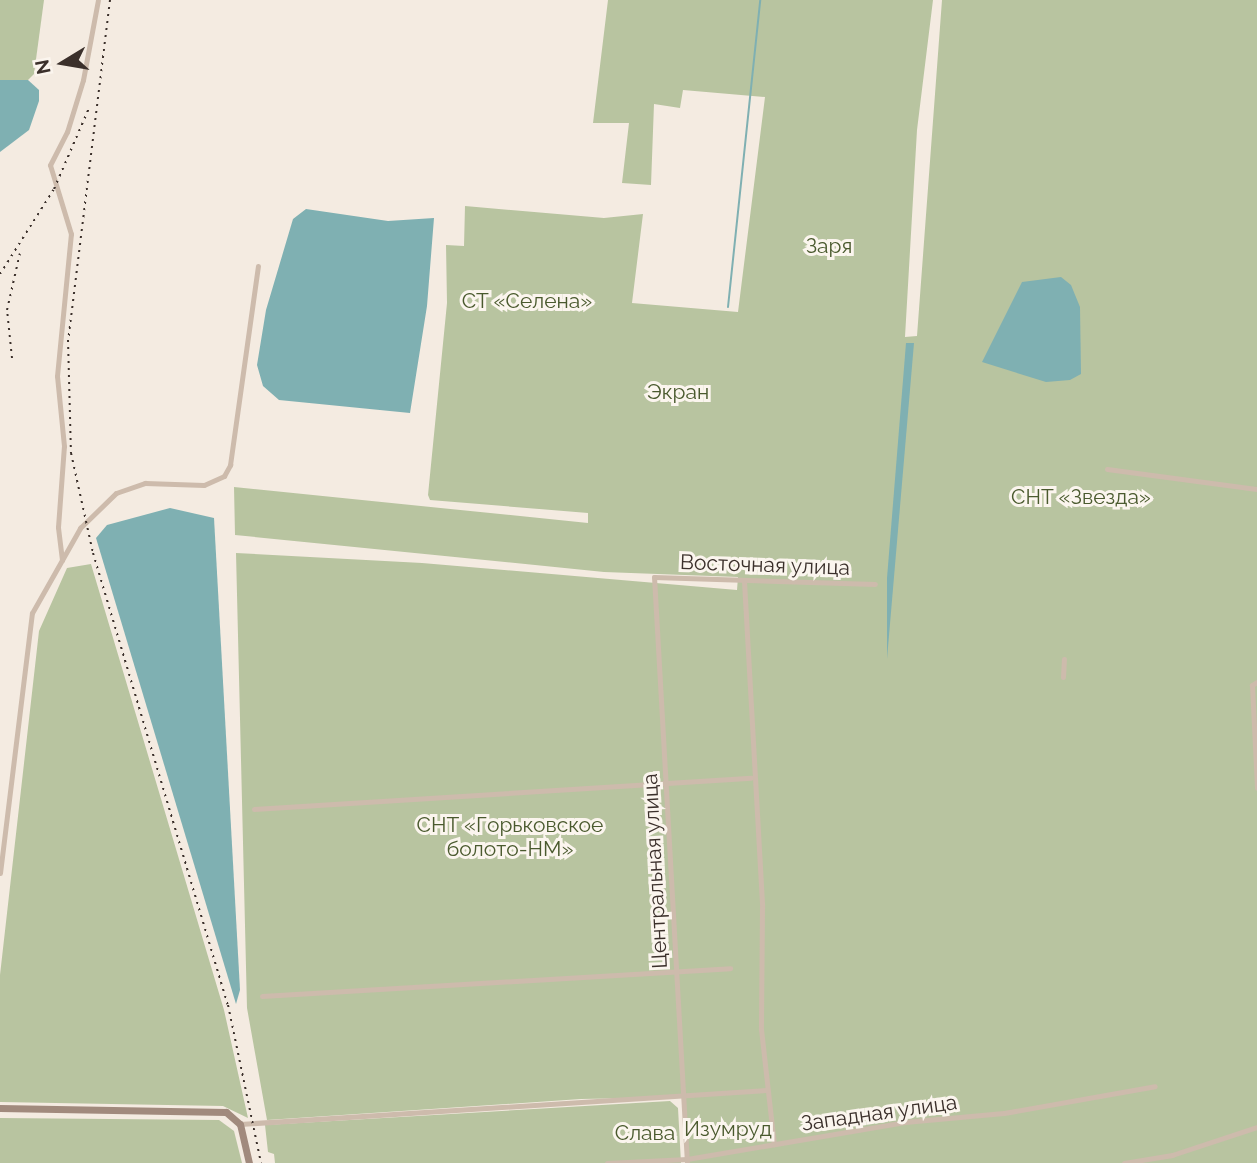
<!DOCTYPE html>
<html>
<head>
<meta charset="utf-8">
<style>
  body { margin:0 }
  #map { position:relative; width:1257px; height:1163px; overflow:hidden; background:#f4ebe1; font-family:Raleway,sans-serif }
  div>[style] { position:absolute }
  [style*='--x'] { left:calc(var(--x)*1px); top:calc(var(--y)*1px); width:calc(var(--w)*1px); rotate:calc(var(--a)*1deg) }
  .green>* { inset:0; background:#b8c4a0 }
  .water>* { inset:0; background:#7fb0b2 }
  .stream>* { height:2px; margin:-1px; padding:0 1px; transform-origin:1px; border-radius:1px; background:#7fb0b2 }
  .street>* { height:5px; margin:-2.5px; padding:0 2.5px; transform-origin:2.5px; border-radius:2.5px; background:#cdbbac }
  .secondary>* { height:7px; margin:-3.5px; padding:0 3.5px; transform-origin:3.5px; border-radius:3.5px; background:#a18a7d }
  .rail>* { height:2px; margin-top:-1px; transform-origin:0; background:repeating-linear-gradient(90deg,#3b302b 0 2px,transparent 0 7px) }
  span { translate:-50% -50%; white-space:nowrap; text-align:center; line-height:1.15; -webkit-text-stroke:6px #fbf5ee; paint-order:stroke }
  .park-label { font-size:21px; color:#4a5a2e }
  .street-label { font-size:21px; color:#3b302b }
  .north { position:absolute; left:28px; top:28px; width:70px; height:70px; -webkit-text-stroke:5px #fbf5ee; paint-order:stroke; rotate:259deg; font-size:19px; font-weight:700; line-height:28px; text-align:center; color:#3b302b }
  .north::after { content:''; display:block; margin:auto; width:24px; height:32px; background:#3b302b; clip-path:polygon(50% 0,100% 100%,50% 72%,0 100%) }
</style>
</head>
<body>
<div id="map">
  <div class="green">
    <div style="clip-path:polygon(0 0,44px 0,34px 74px,28px 80px,0 80px)"></div>
    <div style="clip-path:polygon(608px 0,933px 0,917px 130px,905px 337px,917px 336px,942px 0,1257px 0,1257px 1163px,689px 1163px,685px 1097px,581px 1099px,267px 1120px,247px 1008px,236px 553px,422px 563px,737px 590px,738px 577px,604px 572px,235px 535px,234px 487px,588px 523px,588px 513px,430px 500px,428px 495px,447px 303px,446px 245px,464px 246px,465px 206px,604px 218px,643px 214px,632px 303px,738px 312px,765px 97px,683px 90px,680px 108px,654px 104px,651px 185px,622px 183px,629px 123px,593px 123px)"></div>
    <div style="clip-path:polygon(91px 564px,224px 1010px,248px 1118px,223px 1106px,0 1102px,0 975px,39px 631px,67px 568px)"></div>
    <div style="clip-path:polygon(670px 1101px,678px 1108px,681px 1163px,275px 1163px,274px 1154px,268px 1152px,265px 1125px)"></div>
    <div style="clip-path:polygon(0 1118px,219px 1120px,234px 1131px,242px 1163px,0 1163px)"></div>
  </div>
  <div class="water">
    <div style="clip-path:polygon(0 80px,28px 80px,39px 90px,39px 101px,29px 130px,0 152px)"></div>
    <div style="clip-path:polygon(306px 209px,388px 221px,434px 218px,427px 306px,410px 413px,279px 400px,263px 386px,257px 365px,266px 310px,293px 219px)"></div>
    <div style="clip-path:polygon(1061px 277px,1071px 285px,1080px 307px,1081px 374px,1070px 380px,1046px 382px,982px 362px,1022px 282px)"></div>
    <div style="clip-path:polygon(906px 343px,914px 343px,887px 659px,887px 578px)"></div>
    <div style="clip-path:polygon(170px 508px,214px 518px,240px 990px,236px 1004px,96px 538px,107px 525px)"></div>
  </div>
  <div class="stream">
    <div style="--x:728;--y:307;--w:309;--a:-84"></div>
  </div>
  <div class="street">
    <div style="--x:1107;--y:469;--w:151;--a:7.6"></div>
    <div style="--x:62;--y:560;--w:33;--a:-97"></div>
    <div style="--x:58;--y:527;--w:81;--a:-85.8"></div>
    <div style="--x:64;--y:446;--w:70;--a:-95.7"></div>
    <div style="--x:57;--y:376;--w:143;--a:-84.4"></div>
    <div style="--x:71;--y:234;--w:72;--a:-106.9"></div>
    <div style="--x:50;--y:165;--w:37;--a:-63"></div>
    <div style="--x:67;--y:132;--w:54;--a:-72.9"></div>
    <div style="--x:83;--y:80;--w:81;--a:-79.4"></div>
    <div style="--x:744;--y:581;--w:327;--a:86.8"></div>
    <div style="--x:762;--y:908;--w:121;--a:90.5"></div>
    <div style="--x:761;--y:1029;--w:116;--a:83.6"></div>
    <div style="--x:1063;--y:677;--w:18;--a:-87"></div>
    <div style="--x:1257;--y:682;--w:6;--a:149"></div>
    <div style="--x:1252;--y:685;--w:103;--a:87.2"></div>
    <div style="--x:254;--y:809;--w:498;--a:-3.6"></div>
    <div style="--x:0;--y:873;--w:262;--a:-83"></div>
    <div style="--x:32;--y:613;--w:98;--a:-60.5"></div>
    <div style="--x:80;--y:528;--w:50;--a:-44.2"></div>
    <div style="--x:116;--y:493;--w:31;--a:-19"></div>
    <div style="--x:145;--y:483;--w:59;--a:1.9"></div>
    <div style="--x:204;--y:485;--w:22;--a:-24"></div>
    <div style="--x:224;--y:476;--w:13;--a:-61"></div>
    <div style="--x:230;--y:465;--w:201;--a:-82"></div>
    <div style="--x:262;--y:996;--w:469;--a:-3.4"></div>
    <div style="--x:240;--y:1124;--w:527;--a:-3.7"></div>
    <div style="--x:607;--y:1163;--w:80;--a:-2.9"></div>
    <div style="--x:687;--y:1159;--w:221;--a:-9.6"></div>
    <div style="--x:905;--y:1122;--w:99;--a:-5.2"></div>
    <div style="--x:1004;--y:1113;--w:153;--a:-10.1"></div>
    <div style="--x:687;--y:1163;--w:587;--a:-93.22"></div>
    <div style="--x:654;--y:577;--w:221;--a:1.8"></div>
    <div style="--x:1124;--y:1163;--w:49;--a:-9.5"></div>
    <div style="--x:1172;--y:1155;--w:89;--a:-18.2"></div>
  </div>
  <div class="secondary">
    <div style="--x:0;--y:1108;--w:226;--a:1"></div>
    <div style="--x:226;--y:1112;--w:18;--a:41"></div>
    <div style="--x:240;--y:1124;--w:40;--a:77"></div>
  </div>
  <div class="rail">
    <div style="--x:110;--y:0;--w:343;--a:97"></div>
    <div style="--x:68;--y:340;--w:113;--a:88.5"></div>
    <div style="--x:71;--y:453;--w:102;--a:77.6"></div>
    <div style="--x:93;--y:553;--w:472;--a:73.4"></div>
    <div style="--x:228;--y:1005;--w:161;--a:78.2"></div>
    <div style="--x:0;--y:274;--w:101;--a:-57.6"></div>
    <div style="--x:54;--y:189;--w:88;--a:-66.6"></div>
    <div style="--x:12;--y:358;--w:48;--a:-95.9"></div>
    <div style="--x:7;--y:310;--w:58;--a:-77.2"></div>
  </div>
  <div class="park-label">
    <span style="left:829px;top:246px">Заря</span>
    <span style="left:527px;top:301px">СТ «Селена»</span>
    <span style="left:678px;top:392px">Экран</span>
    <span style="left:1081px;top:497px">СНТ «Звезда»</span>
    <span style="left:510px;top:837px">СНТ «Горьковское<br>болото-НМ»</span>
    <span style="left:728px;top:1129px">Изумруд</span>
    <span style="left:645px;top:1133px">Слава</span>
  </div>
  <div class="street-label">
    <span style="left:765px;top:565px;rotate:2deg">Восточная улица</span>
    <span style="left:655px;top:871px;rotate:-93deg">Центральная улица</span>
    <span style="left:879px;top:1113px;rotate:-8deg">Западная улица</span>
  </div>
  <div class="north">N</div>
</div>
</body>
</html>
